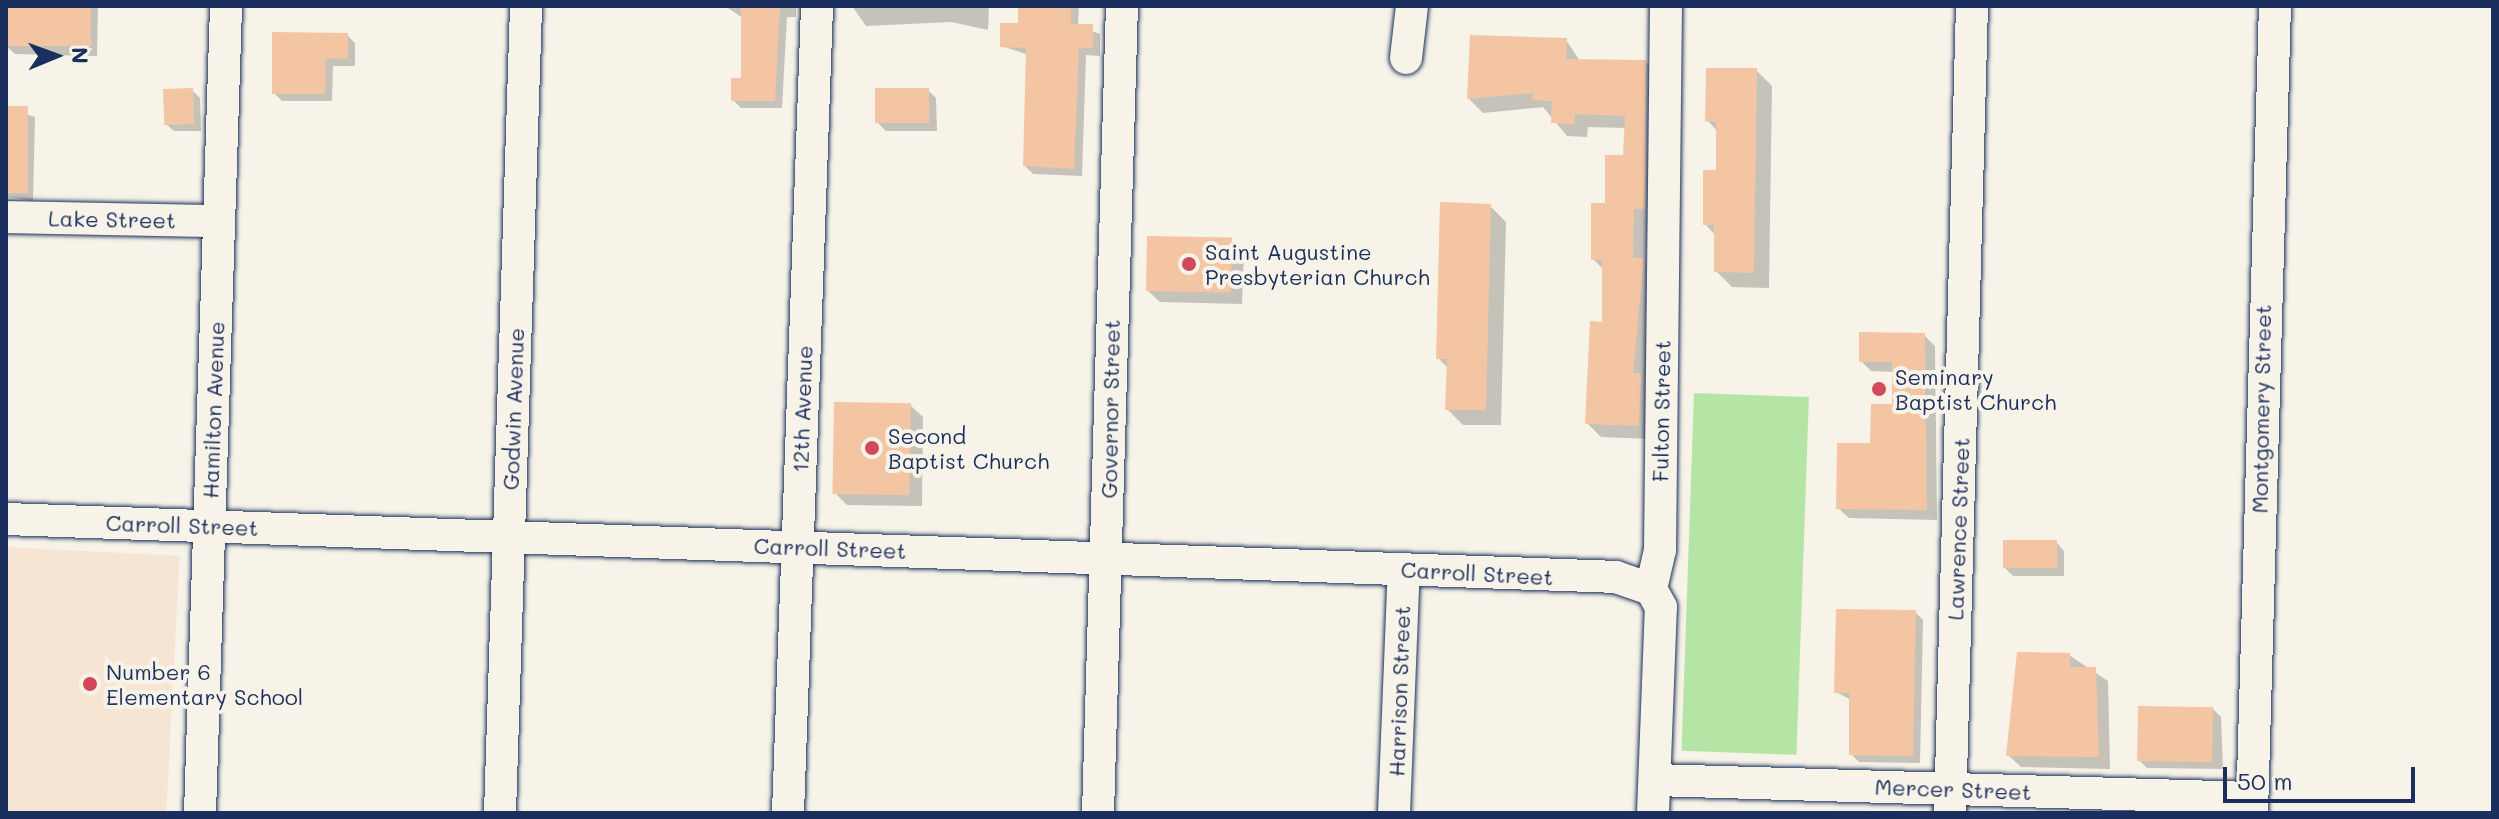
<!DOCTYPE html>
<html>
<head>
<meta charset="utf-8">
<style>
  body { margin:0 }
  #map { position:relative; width:2499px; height:819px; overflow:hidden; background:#f7f3e8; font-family:Mali,sans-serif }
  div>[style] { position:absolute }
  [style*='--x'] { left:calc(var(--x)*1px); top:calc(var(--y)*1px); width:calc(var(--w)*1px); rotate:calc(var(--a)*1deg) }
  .built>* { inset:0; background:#f6e5d3; transform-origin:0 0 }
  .green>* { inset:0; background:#b5e5a5; transform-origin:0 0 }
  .shadow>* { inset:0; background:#0003 }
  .building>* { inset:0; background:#f4c5a3; transform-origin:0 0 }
  .roads { filter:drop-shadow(0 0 2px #1b2f5e) drop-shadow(0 0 2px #1b2f5e) }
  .minor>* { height:32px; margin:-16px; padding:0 16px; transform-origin:16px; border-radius:16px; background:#f7f3e8 }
  .dots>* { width:22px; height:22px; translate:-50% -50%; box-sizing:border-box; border:4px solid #f7f3e8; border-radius:50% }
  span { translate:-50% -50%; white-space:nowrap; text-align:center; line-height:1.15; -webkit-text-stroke:8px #f7f3e8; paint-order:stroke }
  .street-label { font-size:22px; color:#1b2f5e }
  .poi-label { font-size:22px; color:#1b2f5e }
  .left { translate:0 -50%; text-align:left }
  .frame { position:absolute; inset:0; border:8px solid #1b2f5e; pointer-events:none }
  .north { position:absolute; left:16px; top:16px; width:80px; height:80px; -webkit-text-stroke:6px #f7f3e8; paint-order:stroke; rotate:89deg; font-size:22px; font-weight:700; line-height:32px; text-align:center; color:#1b2f5e }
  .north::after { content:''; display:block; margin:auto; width:28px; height:36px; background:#1b2f5e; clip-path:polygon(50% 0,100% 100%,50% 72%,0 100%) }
  .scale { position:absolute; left:2223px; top:767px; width:192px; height:36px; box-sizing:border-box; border:4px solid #1b2f5e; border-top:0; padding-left:10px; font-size:24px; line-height:28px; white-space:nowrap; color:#1b2f5e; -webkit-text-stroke:6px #f7f3e8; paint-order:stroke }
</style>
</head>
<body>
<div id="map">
  <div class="built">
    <div style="left:6px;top:547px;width:174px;height:266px;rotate:3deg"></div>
  </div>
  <div class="green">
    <div style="left:1694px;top:393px;width:115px;height:358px;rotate:2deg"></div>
  </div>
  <div class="shadow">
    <div style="clip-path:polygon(7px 6px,98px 6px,97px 56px,15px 54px,6px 46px)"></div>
    <div style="clip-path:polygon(725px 6px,796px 6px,796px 17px,787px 17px,782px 108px,741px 108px,733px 100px,743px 80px,743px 18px)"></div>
    <div style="clip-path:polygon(852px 6px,989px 6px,988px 30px,951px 22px,866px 26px)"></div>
    <div style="clip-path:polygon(1021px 6px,1079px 6px,1078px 26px,1100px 34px,1100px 56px,1086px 55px,1082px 176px,1033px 174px,1025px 166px,1028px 55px,1002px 46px,1020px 25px)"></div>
    <div style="clip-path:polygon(347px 35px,355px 43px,355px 66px,333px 66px,332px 101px,282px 101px,274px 93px)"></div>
    <div style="clip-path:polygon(1566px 40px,1580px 61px,1646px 62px,1660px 76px,1658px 222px,1647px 222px,1646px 263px,1657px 274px,1652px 439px,1601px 437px,1587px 423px,1604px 324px,1604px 270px,1593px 259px,1625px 158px,1626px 128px,1588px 127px,1587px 137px,1567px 136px,1543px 107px,1483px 113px,1469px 99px)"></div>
    <div style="clip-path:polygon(1756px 70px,1772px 86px,1769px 288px,1732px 287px,1716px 271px,1716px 236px,1705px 224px,1718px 172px,1718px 132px,1707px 120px)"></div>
    <div style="clip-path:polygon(192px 90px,200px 98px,201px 131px,174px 131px,165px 123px)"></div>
    <div style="clip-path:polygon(928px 90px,936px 98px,937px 131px,886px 131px,878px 123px)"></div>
    <div style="clip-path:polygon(6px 108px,35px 117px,33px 201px,6px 197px)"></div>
    <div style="clip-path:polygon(1490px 206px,1506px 222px,1501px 425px,1463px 425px,1447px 409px,1448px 368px,1438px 358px)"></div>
    <div style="clip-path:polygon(1231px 240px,1244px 252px,1242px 304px,1160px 302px,1147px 290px)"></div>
    <div style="clip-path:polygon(1924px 335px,1935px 346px,1937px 520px,1849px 518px,1838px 508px,1894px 406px,1894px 372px,1871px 371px,1861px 361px)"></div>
    <div style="clip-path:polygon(910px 405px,923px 417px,922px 506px,847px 505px,835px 493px)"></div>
    <div style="clip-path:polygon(2056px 542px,2064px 551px,2064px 576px,2013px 576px,2005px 568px)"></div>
    <div style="clip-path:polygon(1915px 612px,1923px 620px,1920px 763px,1859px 762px,1851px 754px,1851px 700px,1836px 692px)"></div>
    <div style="clip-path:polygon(2069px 655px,2108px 681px,2110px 769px,2021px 767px,2008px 755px)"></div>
    <div style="clip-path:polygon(2213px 709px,2221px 717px,2223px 769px,2147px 768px,2139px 760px)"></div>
  </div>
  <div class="building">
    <div style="left:6px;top:6px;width:85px;height:40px"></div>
    <div style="clip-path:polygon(741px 6px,780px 6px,775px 101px,731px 101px,731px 78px,741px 78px)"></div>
    <div style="clip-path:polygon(1018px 6px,1071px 6px,1071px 24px,1093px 24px,1093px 48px,1079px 48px,1074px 169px,1023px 166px,1026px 48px,1000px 47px,1000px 23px,1018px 23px)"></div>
    <div style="clip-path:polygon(272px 32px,348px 33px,348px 59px,326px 58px,325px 94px,272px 94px)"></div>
    <div style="clip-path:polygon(1470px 35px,1567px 38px,1566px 59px,1646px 60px,1645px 209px,1634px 209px,1633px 258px,1644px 258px,1633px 373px,1641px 373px,1639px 426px,1585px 424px,1590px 321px,1602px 322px,1602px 260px,1591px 260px,1591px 203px,1605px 203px,1605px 155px,1623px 155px,1625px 116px,1575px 114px,1574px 124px,1551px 123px,1552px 101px,1532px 100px,1533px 93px,1467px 99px)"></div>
    <div style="clip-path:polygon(1706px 68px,1757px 68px,1754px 273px,1714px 272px,1714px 225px,1703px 225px,1703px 170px,1716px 170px,1716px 122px,1705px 121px)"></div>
    <div style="left:193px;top:88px;width:36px;height:30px;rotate:88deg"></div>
    <div style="left:875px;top:88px;width:54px;height:35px"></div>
    <div style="left:6px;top:106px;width:22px;height:87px"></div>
    <div style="clip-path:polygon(1440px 202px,1491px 204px,1486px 410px,1445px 410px,1447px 359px,1436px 359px)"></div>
    <div style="left:1147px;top:236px;width:85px;height:55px;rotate:1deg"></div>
    <div style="clip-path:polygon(1859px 332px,1925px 333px,1927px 510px,1836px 509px,1837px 443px,1870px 443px,1871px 404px,1892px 404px,1892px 362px,1859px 362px)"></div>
    <div style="left:834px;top:402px;width:77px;height:92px;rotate:1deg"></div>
    <div style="left:2057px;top:540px;width:28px;height:54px;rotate:90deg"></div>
    <div style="clip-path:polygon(1836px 609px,1916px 610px,1913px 756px,1849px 755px,1849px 693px,1834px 693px)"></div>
    <div style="clip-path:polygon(2017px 652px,2070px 653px,2070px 667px,2096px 667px,2099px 757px,2006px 756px)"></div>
    <div style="left:2138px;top:706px;width:75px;height:55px;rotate:1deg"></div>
  </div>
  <div class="roads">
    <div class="minor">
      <div style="--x:1406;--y:58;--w:52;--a:-83.4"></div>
      <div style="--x:6;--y:217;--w:213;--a:1.1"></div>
      <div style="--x:6;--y:519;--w:1611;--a:2.06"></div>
      <div style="--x:1616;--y:577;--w:37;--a:19"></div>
      <div style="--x:1655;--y:780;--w:597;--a:1.73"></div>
      <div style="--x:200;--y:813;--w:807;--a:-88.15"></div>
      <div style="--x:500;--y:813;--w:807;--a:-88.15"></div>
      <div style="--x:788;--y:813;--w:808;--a:-87.94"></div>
      <div style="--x:1098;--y:813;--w:807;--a:-88.3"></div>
      <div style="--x:1394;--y:813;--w:244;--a:-87.7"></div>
      <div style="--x:1653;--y:813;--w:206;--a:-87.8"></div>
      <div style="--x:1661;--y:607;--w:21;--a:-119"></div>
      <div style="--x:1651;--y:589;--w:40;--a:-77"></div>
      <div style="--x:1660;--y:550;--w:544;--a:-89.37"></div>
      <div style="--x:1950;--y:813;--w:807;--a:-88.44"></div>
      <div style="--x:2252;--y:813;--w:807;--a:-88.37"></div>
    </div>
  </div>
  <div class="dots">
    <div style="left:1189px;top:264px;background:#d1495b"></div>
    <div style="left:1879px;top:389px;background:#d1495b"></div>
    <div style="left:872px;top:448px;background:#d1495b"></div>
    <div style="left:90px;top:684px;background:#d1495b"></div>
  </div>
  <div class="street-label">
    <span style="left:112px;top:219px;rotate:1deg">Lake Street</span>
    <span style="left:513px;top:409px;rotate:-88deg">Godwin Avenue</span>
    <span style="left:802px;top:409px;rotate:-88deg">12th Avenue</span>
    <span style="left:1110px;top:409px;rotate:-89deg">Governor Street</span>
    <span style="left:2261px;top:409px;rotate:-89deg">Montgomery Street</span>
    <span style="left:213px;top:410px;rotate:-88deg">Hamilton Avenue</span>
    <span style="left:1661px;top:411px;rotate:-89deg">Fulton Street</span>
    <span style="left:182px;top:525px;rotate:2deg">Carroll Street</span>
    <span style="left:1958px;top:529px;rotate:-88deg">Lawrence Street</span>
    <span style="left:830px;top:548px;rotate:2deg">Carroll Street</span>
    <span style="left:1477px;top:573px;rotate:3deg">Carroll Street</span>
    <span style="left:1399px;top:691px;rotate:-88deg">Harrison Street</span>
    <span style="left:1953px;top:789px;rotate:2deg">Mercer Street</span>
  </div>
  <div class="poi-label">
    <span class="left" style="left:1205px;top:264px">Saint Augustine<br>Presbyterian Church</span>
    <span class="left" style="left:1895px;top:389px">Seminary<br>Baptist Church</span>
    <span class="left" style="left:888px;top:448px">Second<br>Baptist Church</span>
    <span class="left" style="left:106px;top:684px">Number 6<br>Elementary School</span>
  </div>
  <div class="frame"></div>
  <div class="north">N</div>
  <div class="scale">50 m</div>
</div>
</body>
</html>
